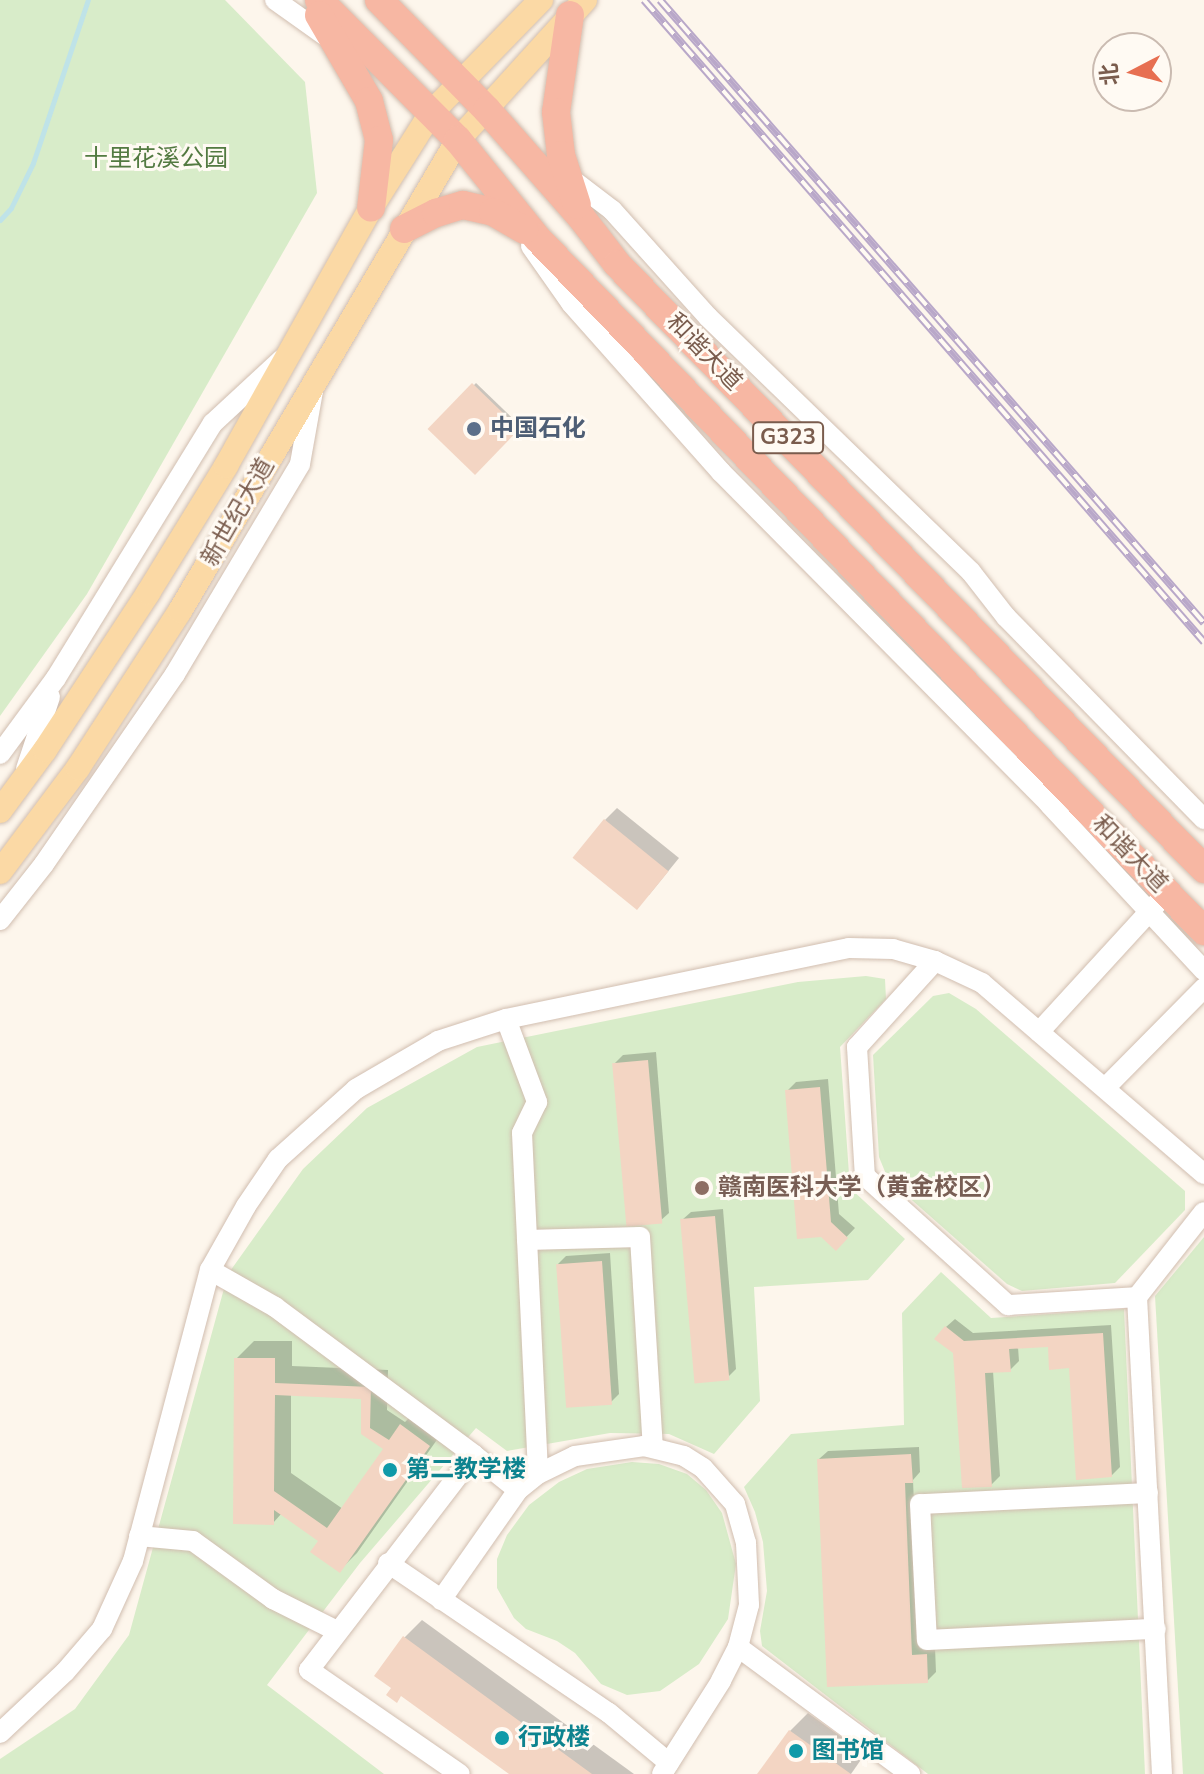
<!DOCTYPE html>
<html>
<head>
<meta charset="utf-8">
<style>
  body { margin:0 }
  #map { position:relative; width:1204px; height:1774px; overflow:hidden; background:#fdf6ec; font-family:"Nunito Sans","Noto Sans SC",sans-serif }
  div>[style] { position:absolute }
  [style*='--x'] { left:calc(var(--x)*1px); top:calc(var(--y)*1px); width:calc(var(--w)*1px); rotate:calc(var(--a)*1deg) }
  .green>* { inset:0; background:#d8ecc9 }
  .shadow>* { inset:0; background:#0003; transform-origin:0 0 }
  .stream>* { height:5px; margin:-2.5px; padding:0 2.5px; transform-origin:2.5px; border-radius:2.5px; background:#bfe3e8 }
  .building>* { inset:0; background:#f3d5c3; transform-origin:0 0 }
  .roads { filter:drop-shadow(0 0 2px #d1beb0) drop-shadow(0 0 2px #d1beb0) }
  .minor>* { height:20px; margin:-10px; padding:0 10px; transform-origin:10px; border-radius:10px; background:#fff }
  .major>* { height:24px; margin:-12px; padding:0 12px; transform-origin:12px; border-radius:12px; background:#fbd9a5 }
  .highway>* { height:28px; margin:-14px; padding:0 14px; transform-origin:14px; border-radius:14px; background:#f7b7a3 }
  .rail>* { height:8px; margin-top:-4px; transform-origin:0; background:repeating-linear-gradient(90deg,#fffaf3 0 15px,#b9a8c9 0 30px); box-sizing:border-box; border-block:2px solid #b9a8c9 }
  .dots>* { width:22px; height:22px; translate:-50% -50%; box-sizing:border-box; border:4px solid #fffaf3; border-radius:50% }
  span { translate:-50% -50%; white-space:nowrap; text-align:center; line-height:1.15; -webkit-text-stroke:6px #fffaf3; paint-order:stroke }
  .shield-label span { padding:2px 6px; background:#fffaf3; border:2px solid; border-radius:6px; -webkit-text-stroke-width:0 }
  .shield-label { font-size:22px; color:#7a5c4d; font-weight:700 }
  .park-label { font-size:24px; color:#537a41 }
  .street-label { font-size:24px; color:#7a5c4d }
  .service-label { font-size:24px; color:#4e5e75; font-weight:700 }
  .left { translate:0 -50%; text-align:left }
  .education-label { font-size:24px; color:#785e54; font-weight:700 }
  .culture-label { font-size:24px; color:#0d838f; font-weight:700 }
  .north { position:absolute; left:1092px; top:32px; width:80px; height:80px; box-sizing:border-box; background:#fffaf3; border:2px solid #cabbb1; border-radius:50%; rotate:264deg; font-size:22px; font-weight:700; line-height:32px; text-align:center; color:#7a5c4d }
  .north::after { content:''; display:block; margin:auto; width:28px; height:36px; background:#e76f51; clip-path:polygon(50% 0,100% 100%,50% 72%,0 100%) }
</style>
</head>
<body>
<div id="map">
  <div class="green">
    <div style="clip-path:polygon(0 0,225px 0,305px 82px,317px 193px,87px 594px,0 716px)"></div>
    <div style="clip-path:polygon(866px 976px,885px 979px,886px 999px,840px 1047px,850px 1188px,905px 1239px,868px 1280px,754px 1287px,760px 1401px,714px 1454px,669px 1434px,610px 1433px,507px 1451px,476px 1428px,360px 1563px,267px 1685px,384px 1774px,0 1774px,0 1759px,75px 1709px,129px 1635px,228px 1274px,303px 1169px,367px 1108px,477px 1047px,798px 982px)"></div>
    <div style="clip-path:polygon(949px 993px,976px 1009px,1185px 1191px,1185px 1210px,1115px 1283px,1022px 1291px,1007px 1284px,888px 1179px,879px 1157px,873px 1055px,933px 996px)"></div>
    <div style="clip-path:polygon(1204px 1237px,1204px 1774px,1183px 1774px,1155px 1296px)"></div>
    <div style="clip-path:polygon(941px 1272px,991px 1318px,1124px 1309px,1145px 1774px,928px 1774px,762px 1646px,760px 1631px,767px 1591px,763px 1542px,755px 1512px,744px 1487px,791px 1434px,904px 1425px,902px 1313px)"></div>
    <div style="clip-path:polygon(632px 1462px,659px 1464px,687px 1474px,706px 1490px,722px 1513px,736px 1564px,728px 1619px,699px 1664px,660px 1691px,627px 1695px,601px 1684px,575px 1653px,557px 1641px,526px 1629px,514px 1618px,497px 1588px,497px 1559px,507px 1535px,529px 1505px,559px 1482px,587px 1469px)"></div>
  </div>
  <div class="shadow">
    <div style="left:476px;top:383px;width:62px;height:65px;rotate:44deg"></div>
    <div style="clip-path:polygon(617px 808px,679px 858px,649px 895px,605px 820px)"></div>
    <div style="clip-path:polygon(656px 1052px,669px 1213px,660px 1221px,614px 1064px,623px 1055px)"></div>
    <div style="clip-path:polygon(828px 1079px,839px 1214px,855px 1228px,836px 1248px,821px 1235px,787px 1091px,796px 1082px)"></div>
    <div style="clip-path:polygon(723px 1209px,736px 1369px,727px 1378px,682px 1220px,691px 1212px)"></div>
    <div style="clip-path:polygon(610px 1253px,619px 1394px,610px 1403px,558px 1264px,566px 1256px)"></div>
    <div style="clip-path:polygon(955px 1319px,973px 1333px,1111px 1325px,1120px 1467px,1111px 1476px,1071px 1366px,1050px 1345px,1018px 1347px,1019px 1361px,1010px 1370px,993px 1371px,1000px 1476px,991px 1485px,946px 1327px)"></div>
    <div style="clip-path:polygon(evenodd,254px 1341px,292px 1341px,292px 1366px,388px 1370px,387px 1410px,405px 1422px,419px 1408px,446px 1427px,357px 1553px,339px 1571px,321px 1540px,282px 1513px,273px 1523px,236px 1359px,254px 1341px,291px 1394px,363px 1397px,363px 1433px,386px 1448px,343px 1509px,291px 1473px,291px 1394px)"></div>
    <div style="clip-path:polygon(919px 1447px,920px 1472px,913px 1480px,920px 1647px,935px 1647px,936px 1672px,927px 1681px,829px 1685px,819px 1459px,828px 1451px)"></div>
    <div style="clip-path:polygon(422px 1620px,634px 1774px,512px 1774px,393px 1688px,404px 1638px)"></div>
    <div style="clip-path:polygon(808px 1713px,865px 1754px,851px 1774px,760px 1774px,790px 1731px)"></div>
  </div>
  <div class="stream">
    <div style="--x:0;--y:220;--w:16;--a:-47"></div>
    <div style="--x:11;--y:208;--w:50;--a:-63.9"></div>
    <div style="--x:33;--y:163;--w:172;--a:-71.4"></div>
  </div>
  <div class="building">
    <div style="left:472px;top:383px;width:66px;height:64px;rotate:44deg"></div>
    <div style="left:604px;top:819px;width:83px;height:50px;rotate:39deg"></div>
    <div style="left:648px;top:1060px;width:164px;height:36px;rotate:85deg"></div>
    <div style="clip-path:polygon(820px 1087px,831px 1222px,848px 1238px,836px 1251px,821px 1237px,797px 1239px,785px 1090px)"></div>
    <div style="left:715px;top:1216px;width:165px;height:35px;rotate:85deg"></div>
    <div style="left:602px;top:1261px;width:144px;height:46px;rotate:86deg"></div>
    <div style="clip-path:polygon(945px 1326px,964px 1341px,1103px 1333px,1112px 1477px,1076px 1480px,1069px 1368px,1049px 1370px,1048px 1347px,1009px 1349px,1011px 1372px,985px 1373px,992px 1487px,962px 1488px,953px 1353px,934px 1339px)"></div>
    <div style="clip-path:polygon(evenodd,234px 1358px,275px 1358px,275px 1383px,371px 1387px,370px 1428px,389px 1440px,400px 1424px,430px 1446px,340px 1573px,310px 1552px,318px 1541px,274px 1510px,274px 1525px,233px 1524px,234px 1358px,275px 1395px,361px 1399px,361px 1434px,383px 1449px,327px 1528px,274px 1491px,275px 1395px)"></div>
    <div style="clip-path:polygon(911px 1454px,913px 1483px,905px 1483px,912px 1655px,927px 1654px,928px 1683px,827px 1687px,817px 1459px)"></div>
    <div style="clip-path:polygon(403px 1636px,592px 1774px,509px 1774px,401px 1696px,397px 1703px,386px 1695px,391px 1688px,374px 1676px)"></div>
    <div style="clip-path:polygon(789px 1730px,851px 1774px,757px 1774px)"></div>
  </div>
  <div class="roads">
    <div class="minor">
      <div style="--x:275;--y:0;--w:64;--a:35.4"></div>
      <div style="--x:566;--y:175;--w:58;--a:37.3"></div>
      <div style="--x:612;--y:210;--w:144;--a:48.1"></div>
      <div style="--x:708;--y:317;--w:366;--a:44.1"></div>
      <div style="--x:971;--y:572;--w:57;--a:52.1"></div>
      <div style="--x:1006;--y:617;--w:283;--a:45.6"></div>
      <div style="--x:531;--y:246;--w:70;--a:54.9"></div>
      <div style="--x:571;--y:303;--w:226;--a:48.4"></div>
      <div style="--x:721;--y:472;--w:468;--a:45.3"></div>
      <div style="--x:1050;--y:805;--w:226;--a:47.1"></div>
      <div style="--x:0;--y:754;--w:94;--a:-53.6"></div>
      <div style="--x:56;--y:678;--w:299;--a:-58.4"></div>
      <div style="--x:213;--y:423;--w:93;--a:-42.8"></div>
      <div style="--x:26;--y:769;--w:76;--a:-71.6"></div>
      <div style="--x:0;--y:920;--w:71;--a:-51.8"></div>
      <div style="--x:44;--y:864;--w:231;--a:-55.4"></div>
      <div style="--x:175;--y:674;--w:244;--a:-59.2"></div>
      <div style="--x:300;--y:464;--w:74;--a:-79.9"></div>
      <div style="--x:935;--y:961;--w:116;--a:132.2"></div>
      <div style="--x:857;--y:1047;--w:129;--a:86.5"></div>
      <div style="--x:865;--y:1176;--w:193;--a:42.1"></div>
      <div style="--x:1008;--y:1305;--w:129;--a:-3.5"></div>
      <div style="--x:1137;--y:1297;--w:108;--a:-51.8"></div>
      <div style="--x:506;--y:1019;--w:89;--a:69.5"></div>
      <div style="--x:537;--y:1102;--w:34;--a:116"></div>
      <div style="--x:522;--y:1133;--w:341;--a:87.3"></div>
      <div style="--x:1039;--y:1032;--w:176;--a:-47.5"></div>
      <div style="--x:1105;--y:1088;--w:141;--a:-45.3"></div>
      <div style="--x:527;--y:1240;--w:113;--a:-1.5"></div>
      <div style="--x:640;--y:1237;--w:210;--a:86.5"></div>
      <div style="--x:210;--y:1270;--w:75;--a:29.6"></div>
      <div style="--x:275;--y:1307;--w:248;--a:36.6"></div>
      <div style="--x:474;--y:1455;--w:271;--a:127.5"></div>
      <div style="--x:309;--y:1670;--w:183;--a:34.6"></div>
      <div style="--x:1137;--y:1297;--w:478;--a:87"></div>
      <div style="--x:474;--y:1455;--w:56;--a:38.5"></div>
      <div style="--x:1148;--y:1493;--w:228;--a:177.2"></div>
      <div style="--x:920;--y:1504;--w:136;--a:87.1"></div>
      <div style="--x:927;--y:1640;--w:229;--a:-2.8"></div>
      <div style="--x:139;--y:1536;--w:54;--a:5.3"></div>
      <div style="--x:193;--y:1541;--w:99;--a:35.9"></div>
      <div style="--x:273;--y:1599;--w:72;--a:26.6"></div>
      <div style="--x:388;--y:1563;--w:267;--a:34.2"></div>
      <div style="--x:609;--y:1713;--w:78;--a:39.8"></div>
      <div style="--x:441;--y:1600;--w:134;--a:-55"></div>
      <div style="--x:518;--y:1490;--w:26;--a:-39"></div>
      <div style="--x:538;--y:1474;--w:41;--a:-25.9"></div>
      <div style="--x:575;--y:1456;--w:70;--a:-8.2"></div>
      <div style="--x:644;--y:1446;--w:41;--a:14"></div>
      <div style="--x:684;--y:1456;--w:22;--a:32"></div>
      <div style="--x:703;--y:1468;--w:48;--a:48.4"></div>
      <div style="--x:735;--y:1504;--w:41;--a:74.2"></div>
      <div style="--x:746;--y:1543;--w:62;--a:87.2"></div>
      <div style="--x:749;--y:1605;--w:43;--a:104.7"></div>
      <div style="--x:738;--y:1647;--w:38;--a:117"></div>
      <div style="--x:721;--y:1681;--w:110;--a:122.4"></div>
      <div style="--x:738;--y:1647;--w:214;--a:36.4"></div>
      <div style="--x:0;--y:1733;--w:89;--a:-43.2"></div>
      <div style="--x:65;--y:1672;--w:57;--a:-49.3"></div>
      <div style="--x:102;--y:1629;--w:75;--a:-65.5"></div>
      <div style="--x:133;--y:1561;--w:301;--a:-75.2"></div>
      <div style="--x:210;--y:1270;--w:73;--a:-60.6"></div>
      <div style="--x:246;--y:1206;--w:57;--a:-55.8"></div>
      <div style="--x:278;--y:1159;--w:105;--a:-41.9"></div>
      <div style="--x:356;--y:1089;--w:95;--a:-30.3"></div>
      <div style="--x:438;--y:1041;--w:71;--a:-17.9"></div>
      <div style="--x:506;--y:1019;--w:350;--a:-11.7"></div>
      <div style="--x:849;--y:948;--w:44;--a:1.3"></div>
      <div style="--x:893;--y:949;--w:44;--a:15.9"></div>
      <div style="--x:935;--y:961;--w:52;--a:25.1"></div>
      <div style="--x:982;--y:983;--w:293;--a:40.7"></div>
    </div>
    <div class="major">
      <div style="--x:0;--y:811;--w:76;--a:-53.6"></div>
      <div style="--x:45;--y:750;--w:188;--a:-56.7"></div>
      <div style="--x:148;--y:593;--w:149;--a:-58.4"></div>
      <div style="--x:226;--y:466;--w:296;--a:-60.7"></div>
      <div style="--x:371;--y:208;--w:112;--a:-57.7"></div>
      <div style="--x:431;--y:113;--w:158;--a:-45.8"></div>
      <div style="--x:0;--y:872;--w:130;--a:-53.1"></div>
      <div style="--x:78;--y:768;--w:187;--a:-57"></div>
      <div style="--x:180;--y:611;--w:547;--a:-59.45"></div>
      <div style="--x:458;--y:140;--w:189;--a:-47.8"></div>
    </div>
    <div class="highway">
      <div style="--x:319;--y:0;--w:197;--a:45.2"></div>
      <div style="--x:458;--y:140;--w:126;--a:51.1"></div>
      <div style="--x:537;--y:238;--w:962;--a:46.1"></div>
      <div style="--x:379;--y:0;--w:154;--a:45.5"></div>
      <div style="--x:487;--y:110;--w:142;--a:48.7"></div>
      <div style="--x:581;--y:217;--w:59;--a:52.5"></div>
      <div style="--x:617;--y:264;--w:843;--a:45.87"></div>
      <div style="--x:319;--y:15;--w:99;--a:59.8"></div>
      <div style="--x:369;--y:101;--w:40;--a:75.6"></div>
      <div style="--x:379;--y:140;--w:68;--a:96.7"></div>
      <div style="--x:570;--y:15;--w:98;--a:98.2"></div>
      <div style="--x:556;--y:112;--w:43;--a:83.4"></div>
      <div style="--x:561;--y:155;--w:52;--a:72.3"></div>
      <div style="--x:404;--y:229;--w:36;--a:-27"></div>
      <div style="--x:436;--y:213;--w:28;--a:-17"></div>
      <div style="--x:463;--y:205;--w:31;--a:13"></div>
      <div style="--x:493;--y:212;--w:36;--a:30"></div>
    </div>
  </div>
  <div class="rail">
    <div style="--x:644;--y:0;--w:852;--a:48.9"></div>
    <div style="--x:660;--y:0;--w:827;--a:48.87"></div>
  </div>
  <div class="dots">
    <div style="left:474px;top:429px;background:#5c6f8a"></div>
    <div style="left:702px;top:1188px;background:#8d6e63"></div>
    <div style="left:390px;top:1470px;background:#0f9aa8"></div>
    <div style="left:502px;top:1738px;background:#0f9aa8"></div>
    <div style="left:796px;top:1751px;background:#0f9aa8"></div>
  </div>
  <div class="shield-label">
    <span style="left:788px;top:438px">G323</span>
  </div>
  <div class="park-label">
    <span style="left:156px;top:159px">十里花溪公园</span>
  </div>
  <div class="street-label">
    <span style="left:704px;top:352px;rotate:46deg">和谐大道</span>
    <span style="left:238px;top:512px;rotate:-60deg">新世纪大道</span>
    <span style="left:1130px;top:854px;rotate:46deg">和谐大道</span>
  </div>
  <div class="service-label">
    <span class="left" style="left:490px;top:429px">中国石化</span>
  </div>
  <div class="education-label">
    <span class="left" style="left:718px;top:1188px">赣南医科大学（黄金校区）</span>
  </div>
  <div class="culture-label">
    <span class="left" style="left:406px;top:1470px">第二教学楼</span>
    <span class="left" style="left:518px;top:1738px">行政楼</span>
    <span class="left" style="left:812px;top:1751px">图书馆</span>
  </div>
  <div class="north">北</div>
</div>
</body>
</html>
